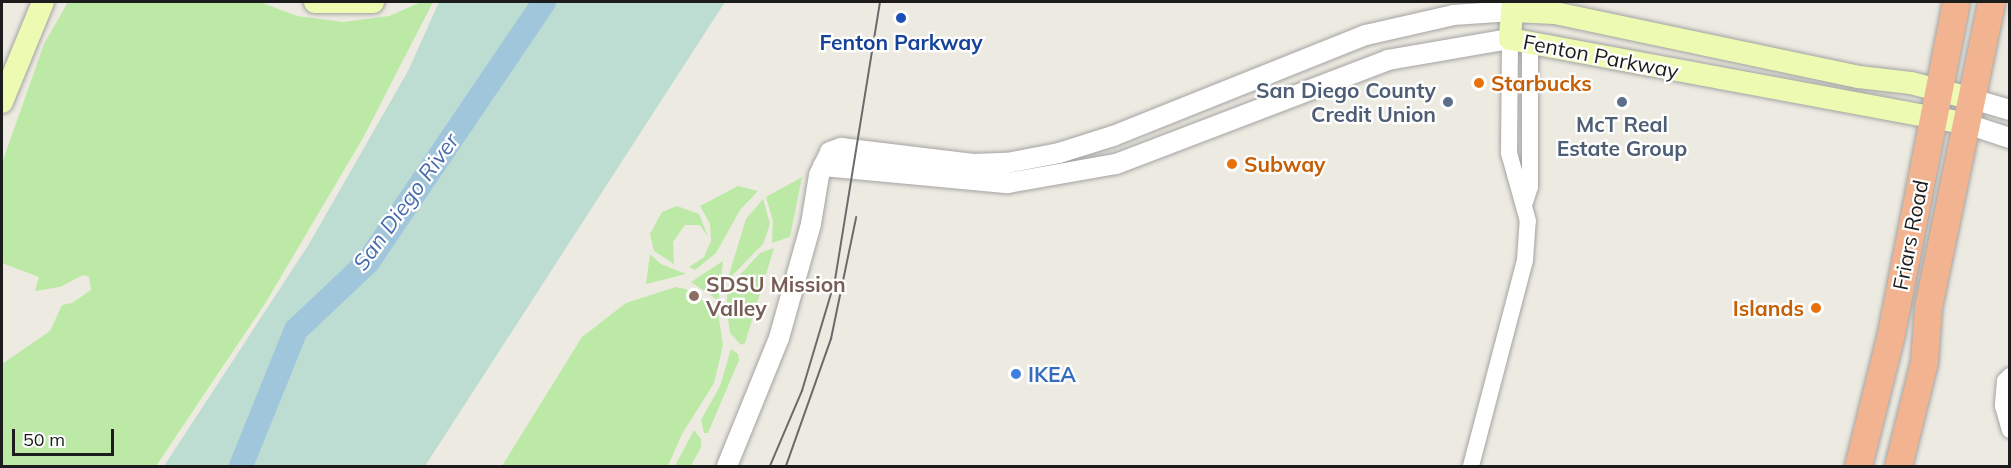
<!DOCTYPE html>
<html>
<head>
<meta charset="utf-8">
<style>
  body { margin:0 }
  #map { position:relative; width:2011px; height:468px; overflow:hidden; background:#edebe1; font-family:Mulish,sans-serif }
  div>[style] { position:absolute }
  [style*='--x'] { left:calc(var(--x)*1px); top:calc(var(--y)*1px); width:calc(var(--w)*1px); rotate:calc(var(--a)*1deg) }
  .grass>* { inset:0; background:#bce9a5 }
  .wetland>* { inset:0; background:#bddcd2 }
  .river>* { height:24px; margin:-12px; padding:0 12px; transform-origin:12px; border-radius:12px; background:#a0c6dc }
  .roads { filter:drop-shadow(0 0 2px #a3a3a3) drop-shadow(0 0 2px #a3a3a3) }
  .minor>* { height:16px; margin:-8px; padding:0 8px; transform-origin:8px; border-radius:8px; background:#fff }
  .tertiary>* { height:20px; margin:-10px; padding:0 10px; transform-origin:10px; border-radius:10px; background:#fff }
  .secondary>* { height:22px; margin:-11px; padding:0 11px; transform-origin:11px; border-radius:11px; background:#ecfab2 }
  .trunk>* { height:27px; margin:-13.5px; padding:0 13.5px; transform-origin:13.5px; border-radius:13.5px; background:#f2b390 }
  .tram>* { height:1.5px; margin:-0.75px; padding:0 0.75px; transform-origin:0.75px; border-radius:0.75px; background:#6a6a6a }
  .dots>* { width:16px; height:16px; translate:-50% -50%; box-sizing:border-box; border:3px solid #fff; border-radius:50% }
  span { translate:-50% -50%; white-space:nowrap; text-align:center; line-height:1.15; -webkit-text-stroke:4.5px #fff; paint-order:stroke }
  .transit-label { font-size:21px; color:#164399; font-weight:700 }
  .street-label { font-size:21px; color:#1c1c1c }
  .food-label { font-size:21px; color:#c56008; font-weight:700 }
  .left { translate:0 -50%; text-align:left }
  .right { translate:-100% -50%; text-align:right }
  .service-label { font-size:21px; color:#4e5e75; font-weight:700 }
  .education-label { font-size:21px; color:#785e54; font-weight:700 }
  .shop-label { font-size:21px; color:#366cbe; font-weight:700 }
  .water-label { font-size:22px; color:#486bac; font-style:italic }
  .frame { position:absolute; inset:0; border:3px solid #1c1c1c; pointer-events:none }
  .scale { position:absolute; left:12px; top:429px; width:102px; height:27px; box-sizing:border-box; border:3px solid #1c1c1c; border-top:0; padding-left:8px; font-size:18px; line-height:21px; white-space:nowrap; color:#1c1c1c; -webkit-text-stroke:4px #fff; paint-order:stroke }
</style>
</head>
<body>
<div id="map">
  <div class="grass">
    <div style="clip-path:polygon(68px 2px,260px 2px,297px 16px,343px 22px,389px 16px,421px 2px,433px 2px,363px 138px,266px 302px,156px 466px,2px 466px,2px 364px,50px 331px,62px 305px,72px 303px,91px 290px,89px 277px,83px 275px,60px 287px,35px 291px,39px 277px,2px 263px,3px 160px,44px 44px)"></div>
    <div style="clip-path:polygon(802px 177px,790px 237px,772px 243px,773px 221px,766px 197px)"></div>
    <div style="clip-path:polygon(738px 186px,758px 191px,740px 210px,716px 253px,695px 270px,689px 267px,704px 257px,711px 241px,710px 224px,700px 206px)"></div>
    <div style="clip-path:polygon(763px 199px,770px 224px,763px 244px,727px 281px,746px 219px)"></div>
    <div style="clip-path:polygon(677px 206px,699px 214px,708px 237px,700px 225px,685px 225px,673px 242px,674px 264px,654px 251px,650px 234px,662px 212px)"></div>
    <div style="clip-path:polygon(774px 248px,745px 343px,741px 345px,730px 333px,728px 319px,732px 313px,727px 309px,727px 289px,760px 253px)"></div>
    <div style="clip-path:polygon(650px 254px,661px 264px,686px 274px,646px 284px)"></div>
    <div style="clip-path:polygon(723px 261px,719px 299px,719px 301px,691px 282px)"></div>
    <div style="clip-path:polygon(676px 287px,693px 291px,718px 313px,723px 345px,714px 383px,682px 434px,668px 466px,502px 466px,582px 337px,626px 303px)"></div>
    <div style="clip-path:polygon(731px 349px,738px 354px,739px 360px,708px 433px,704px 433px,701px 420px,720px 386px)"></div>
    <div style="clip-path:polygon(694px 430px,701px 439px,701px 447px,691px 466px,675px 466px)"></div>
  </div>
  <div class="wetland">
    <div style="clip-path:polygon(439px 2px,725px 2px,425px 466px,164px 466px,309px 244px,408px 71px)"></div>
  </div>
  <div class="river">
    <div style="--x:241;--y:466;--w:147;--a:-68"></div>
    <div style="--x:296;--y:330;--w:99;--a:-43.4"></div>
    <div style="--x:368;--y:262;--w:314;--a:-55.9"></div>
  </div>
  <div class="roads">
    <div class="minor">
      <div style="--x:1525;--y:202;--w:16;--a:-72"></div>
      <div style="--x:1530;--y:187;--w:147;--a:-90"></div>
      <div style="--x:2010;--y:376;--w:7;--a:135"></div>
      <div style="--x:2005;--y:381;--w:25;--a:95"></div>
      <div style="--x:2003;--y:406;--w:25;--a:74"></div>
      <div style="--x:1471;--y:466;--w:213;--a:-75.3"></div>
      <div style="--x:1525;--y:260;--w:39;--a:-86"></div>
      <div style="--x:1528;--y:221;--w:71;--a:-105.6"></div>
      <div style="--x:1509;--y:153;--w:114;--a:-89.5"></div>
    </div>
    <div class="tertiary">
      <div style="--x:1969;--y:98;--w:43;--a:16.3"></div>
      <div style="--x:1964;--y:123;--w:48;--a:18.1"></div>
      <div style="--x:823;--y:166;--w:186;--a:5.3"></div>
      <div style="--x:1008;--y:183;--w:110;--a:-10"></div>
      <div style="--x:1116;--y:164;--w:291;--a:-20.9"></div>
      <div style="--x:1388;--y:60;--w:124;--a:-9.8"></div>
      <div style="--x:727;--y:466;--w:138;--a:-67.9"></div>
      <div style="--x:779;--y:338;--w:118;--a:-74.3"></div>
      <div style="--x:811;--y:224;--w:50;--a:-80.7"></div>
      <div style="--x:819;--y:175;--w:25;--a:-64"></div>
      <div style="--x:830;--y:152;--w:12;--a:-20"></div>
      <div style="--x:841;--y:148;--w:133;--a:6.9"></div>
      <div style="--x:973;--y:164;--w:34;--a:-2"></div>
      <div style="--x:1007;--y:163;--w:53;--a:-10.9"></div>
      <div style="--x:1059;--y:153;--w:57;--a:-17.5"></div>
      <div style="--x:1113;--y:136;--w:272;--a:-21.8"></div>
      <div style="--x:1366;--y:35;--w:89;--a:-12.9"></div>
      <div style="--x:1453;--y:15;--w:60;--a:-3.8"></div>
    </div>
    <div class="secondary">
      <div style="--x:315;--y:2;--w:58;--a:0"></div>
      <div style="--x:1513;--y:2;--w:37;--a:95"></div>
      <div style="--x:1510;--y:39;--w:462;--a:10.5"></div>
      <div style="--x:1513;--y:11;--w:42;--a:2.7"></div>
      <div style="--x:1555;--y:13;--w:311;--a:11.9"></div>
      <div style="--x:1859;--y:77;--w:52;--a:6.6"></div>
      <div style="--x:1911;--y:83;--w:60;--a:14.5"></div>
      <div style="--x:2;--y:102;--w:108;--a:-67.7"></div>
    </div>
    <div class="trunk">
      <div style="--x:1858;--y:466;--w:132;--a:-76"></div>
      <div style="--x:1890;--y:338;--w:342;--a:-78.9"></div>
      <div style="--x:1898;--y:466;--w:107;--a:-76"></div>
      <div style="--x:1924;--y:362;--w:55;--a:-85.8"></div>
      <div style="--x:1928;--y:307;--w:311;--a:-78.3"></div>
    </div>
  </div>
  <div class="tram">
    <div style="--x:770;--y:466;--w:82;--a:-66.9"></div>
    <div style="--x:802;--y:391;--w:116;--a:-73.4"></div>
    <div style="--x:835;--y:280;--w:282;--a:-80.8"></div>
    <div style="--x:786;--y:466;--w:135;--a:-70.5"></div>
    <div style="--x:831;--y:339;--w:124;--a:-78.3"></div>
  </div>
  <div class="dots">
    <div style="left:901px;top:18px;background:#1a4fb4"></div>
    <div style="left:1479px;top:83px;background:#e8710a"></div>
    <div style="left:1448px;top:102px;background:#5c6f8a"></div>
    <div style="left:1622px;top:102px;background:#5c6f8a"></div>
    <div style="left:1232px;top:164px;background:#e8710a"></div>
    <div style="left:694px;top:296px;background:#8d6e63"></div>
    <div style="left:1816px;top:308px;background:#e8710a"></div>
    <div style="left:1016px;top:374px;background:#3f7fe0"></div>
  </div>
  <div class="transit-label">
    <span style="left:901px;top:42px">Fenton Parkway</span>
  </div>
  <div class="street-label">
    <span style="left:1601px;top:56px;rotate:11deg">Fenton Parkway</span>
    <span style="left:1910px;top:235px;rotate:-79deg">Friars Road</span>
  </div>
  <div class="food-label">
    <span class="left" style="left:1491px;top:83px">Starbucks</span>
    <span class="left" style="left:1244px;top:164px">Subway</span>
    <span class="right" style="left:1804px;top:308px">Islands</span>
  </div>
  <div class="service-label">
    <span class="right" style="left:1436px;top:102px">San Diego County<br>Credit Union</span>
    <span style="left:1622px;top:136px">McT Real<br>Estate Group</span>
  </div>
  <div class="education-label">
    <span class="left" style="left:706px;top:296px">SDSU Mission<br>Valley</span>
  </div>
  <div class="shop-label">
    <span class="left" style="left:1028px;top:374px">IKEA</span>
  </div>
  <div class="water-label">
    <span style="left:406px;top:202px;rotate:-54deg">San Diego River</span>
  </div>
  <div class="frame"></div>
  <div class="scale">50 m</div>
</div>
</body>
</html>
